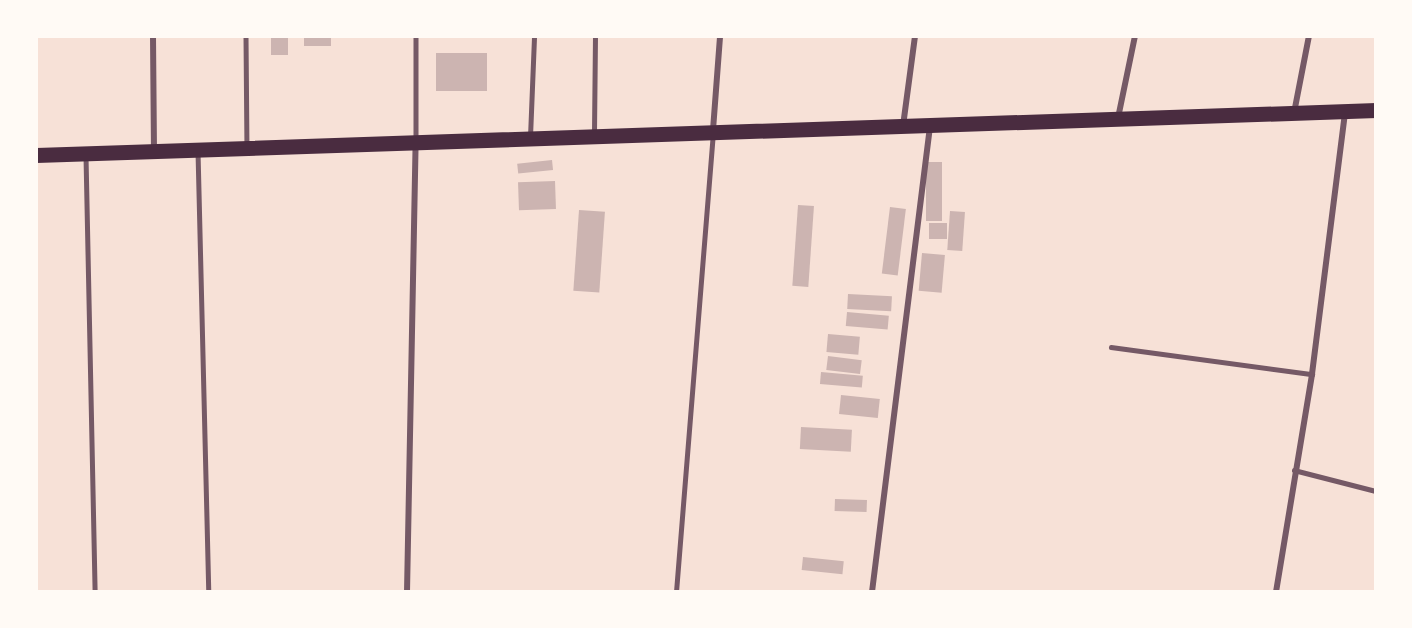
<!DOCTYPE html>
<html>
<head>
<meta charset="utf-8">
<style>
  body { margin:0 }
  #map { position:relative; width:1412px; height:628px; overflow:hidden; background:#f7e1d7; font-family:Arial,sans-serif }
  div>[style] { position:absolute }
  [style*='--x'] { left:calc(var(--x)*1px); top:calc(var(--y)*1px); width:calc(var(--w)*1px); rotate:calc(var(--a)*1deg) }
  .building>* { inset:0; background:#ccb4b1; transform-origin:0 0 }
  .service>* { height:4.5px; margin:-2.25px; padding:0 2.25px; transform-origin:2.25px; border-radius:2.25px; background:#755966 }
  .minor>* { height:6px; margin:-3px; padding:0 3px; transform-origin:3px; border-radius:3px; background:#755966 }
  .primary>* { height:15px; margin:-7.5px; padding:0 7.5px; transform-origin:7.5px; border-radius:7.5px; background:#4a2c40 }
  span { translate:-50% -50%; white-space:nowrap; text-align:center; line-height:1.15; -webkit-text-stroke:6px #fffaf5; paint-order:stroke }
  .frame { position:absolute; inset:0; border:38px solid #fffaf5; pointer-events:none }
</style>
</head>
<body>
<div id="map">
  <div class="building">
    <div style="left:271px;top:36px;width:17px;height:19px"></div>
    <div style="left:304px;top:36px;width:27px;height:10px"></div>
    <div style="left:487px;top:53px;width:38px;height:51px;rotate:90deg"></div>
    <div style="left:552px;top:160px;width:10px;height:35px;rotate:84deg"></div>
    <div style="left:926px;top:162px;width:16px;height:59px"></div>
    <div style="left:555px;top:181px;width:28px;height:37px;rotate:88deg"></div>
    <div style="left:798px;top:205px;width:16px;height:81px;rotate:4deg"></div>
    <div style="left:890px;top:207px;width:16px;height:67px;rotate:7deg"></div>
    <div style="left:579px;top:210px;width:26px;height:81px;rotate:4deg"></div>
    <div style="left:950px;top:211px;width:15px;height:39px;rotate:4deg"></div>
    <div style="left:929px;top:223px;width:18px;height:16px"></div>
    <div style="left:922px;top:253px;width:23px;height:38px;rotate:5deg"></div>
    <div style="left:848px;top:294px;width:44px;height:15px;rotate:3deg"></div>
    <div style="left:847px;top:312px;width:42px;height:14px;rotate:5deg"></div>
    <div style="left:828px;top:334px;width:32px;height:18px;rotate:5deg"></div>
    <div style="left:828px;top:356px;width:34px;height:14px;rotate:7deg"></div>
    <div style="left:821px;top:372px;width:42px;height:12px;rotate:5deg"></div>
    <div style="left:841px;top:395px;width:39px;height:19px;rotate:6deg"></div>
    <div style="left:801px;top:427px;width:51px;height:22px;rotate:3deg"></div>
    <div style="left:835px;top:499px;width:32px;height:12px;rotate:2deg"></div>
    <div style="left:803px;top:557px;width:41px;height:13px;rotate:6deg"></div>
  </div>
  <div class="service">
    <div style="--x:246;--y:36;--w:108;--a:89.5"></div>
    <div style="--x:416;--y:36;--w:104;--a:90"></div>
    <div style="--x:594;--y:132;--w:96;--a:-89.4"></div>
    <div style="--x:530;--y:137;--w:101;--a:-87.7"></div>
    <div style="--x:198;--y:151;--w:441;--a:88.6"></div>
    <div style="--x:86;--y:156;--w:436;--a:88.8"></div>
    <div style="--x:1111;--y:347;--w:203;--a:7.7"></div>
    <div style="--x:1294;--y:470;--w:85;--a:14.4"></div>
    <div style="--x:676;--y:592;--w:459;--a:-85.4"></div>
  </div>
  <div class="minor">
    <div style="--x:153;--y:36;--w:114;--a:89.5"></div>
    <div style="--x:1294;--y:113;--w:78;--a:-79"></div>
    <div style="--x:1118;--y:118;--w:84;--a:-78.3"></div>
    <div style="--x:903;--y:126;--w:91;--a:-82.4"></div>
    <div style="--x:713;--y:130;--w:94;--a:-85.7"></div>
    <div style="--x:407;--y:592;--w:449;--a:-88.9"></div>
    <div style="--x:872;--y:592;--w:471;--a:-82.9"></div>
    <div style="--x:1276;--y:592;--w:221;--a:-80.6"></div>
    <div style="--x:1312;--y:374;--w:264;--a:-82.8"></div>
  </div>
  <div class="primary">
    <div style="--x:36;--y:155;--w:1341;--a:-1.92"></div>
  </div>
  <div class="frame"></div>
</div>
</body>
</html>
